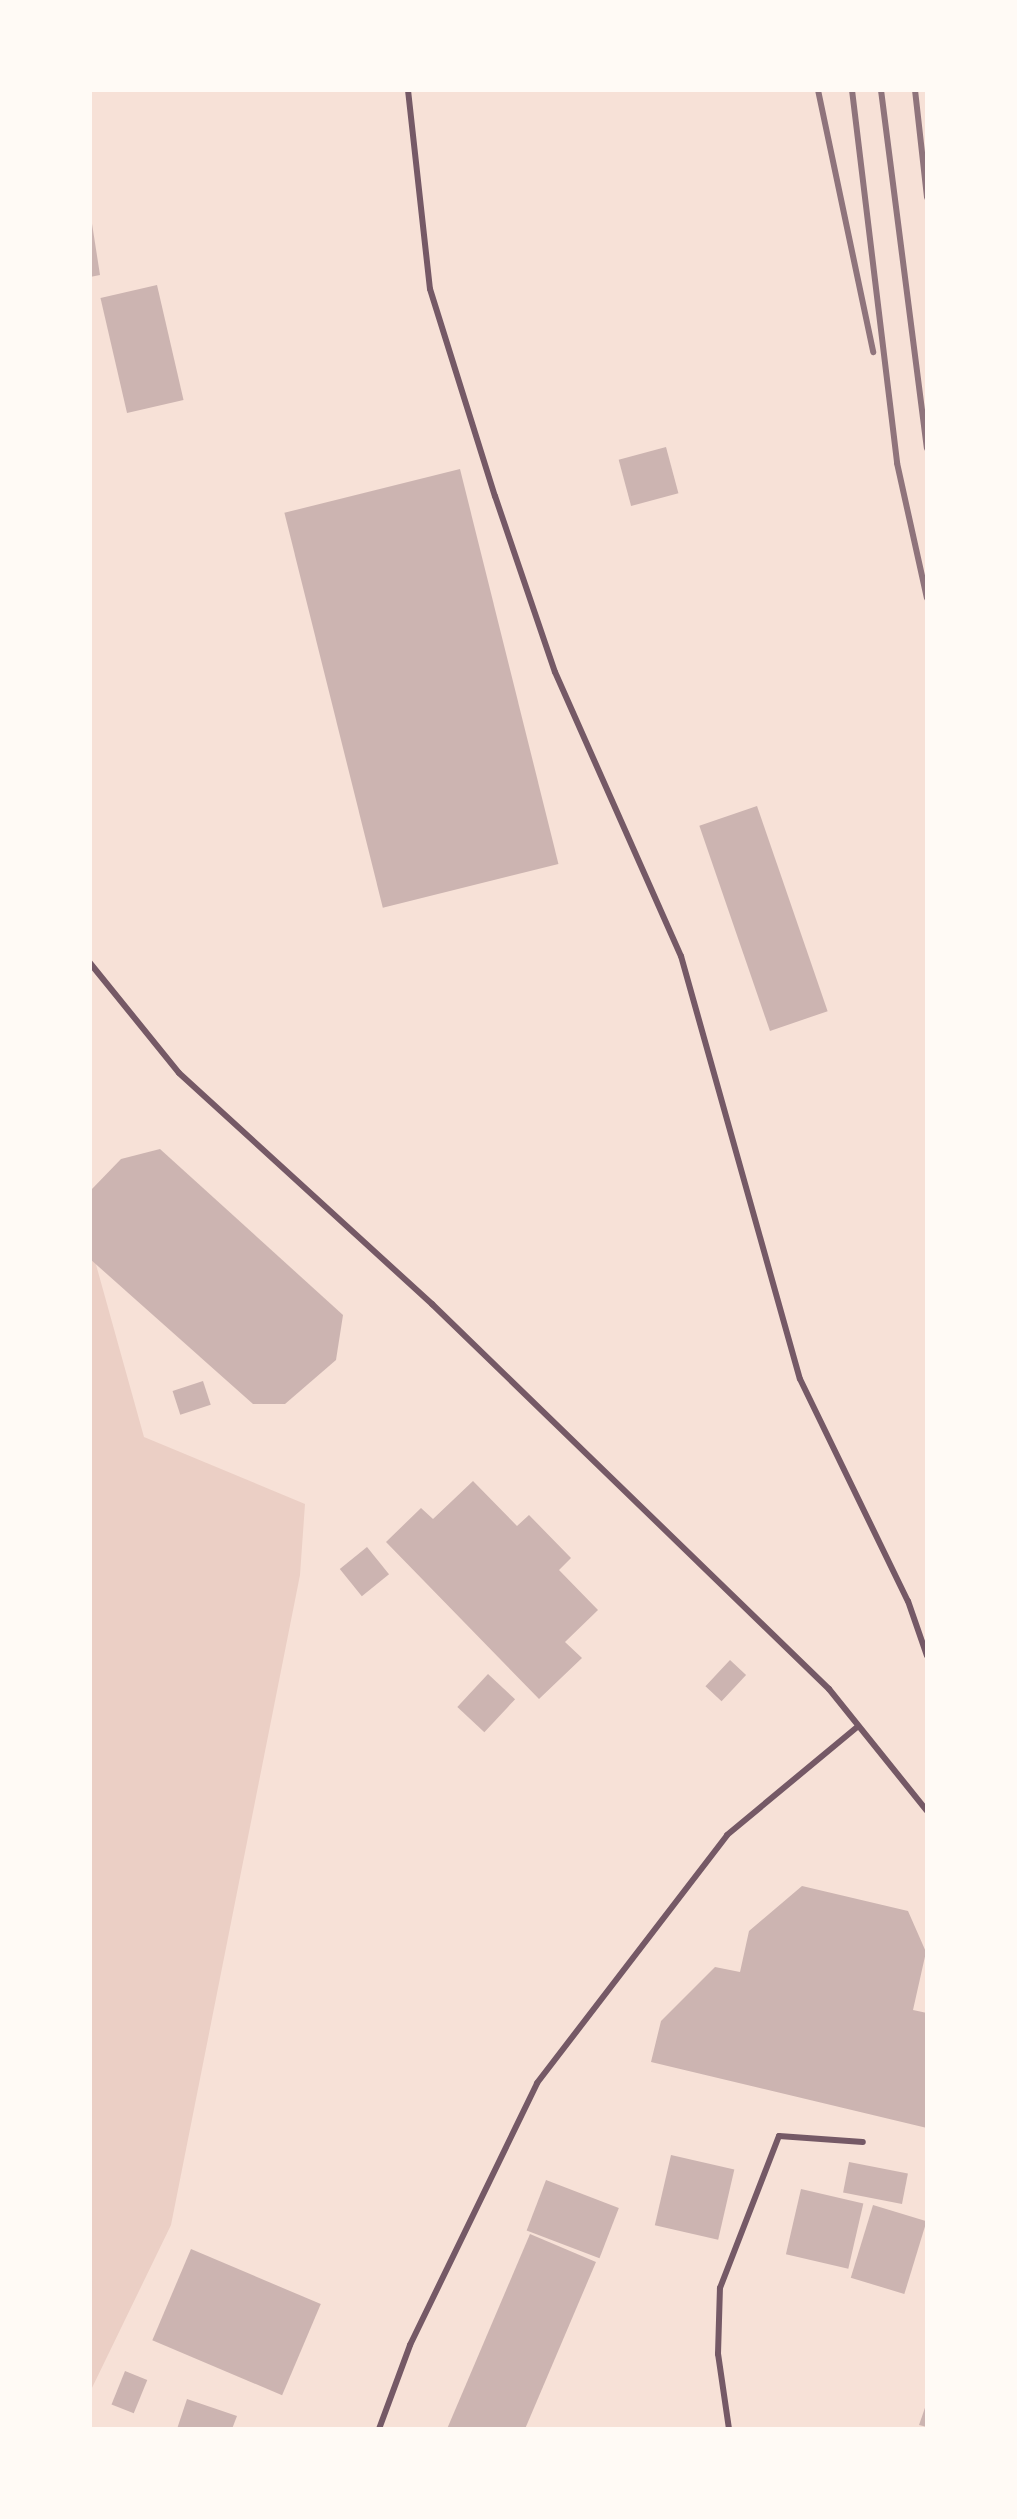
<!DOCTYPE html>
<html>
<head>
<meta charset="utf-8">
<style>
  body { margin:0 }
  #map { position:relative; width:1017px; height:2519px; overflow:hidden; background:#f7e1d7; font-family:Mulish,sans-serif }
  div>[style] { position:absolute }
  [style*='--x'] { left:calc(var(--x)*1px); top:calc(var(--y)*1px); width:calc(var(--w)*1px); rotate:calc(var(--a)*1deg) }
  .green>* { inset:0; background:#ebcfc5 }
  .building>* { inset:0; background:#ccb4b1; transform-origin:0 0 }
  .service>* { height:6px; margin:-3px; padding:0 3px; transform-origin:3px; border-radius:3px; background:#755966 }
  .rail>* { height:6px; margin:-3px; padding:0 3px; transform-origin:3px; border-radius:3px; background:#8f747c }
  span { translate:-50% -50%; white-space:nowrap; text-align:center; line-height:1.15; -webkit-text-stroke:6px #fffaf5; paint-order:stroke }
  .frame { position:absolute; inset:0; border:92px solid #fffaf5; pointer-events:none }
</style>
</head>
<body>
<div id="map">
  <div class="green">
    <div style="clip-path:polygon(90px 1243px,144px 1437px,305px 1504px,300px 1575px,171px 2225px,90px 2392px)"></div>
  </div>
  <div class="building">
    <div style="clip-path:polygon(90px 211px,100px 275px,90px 277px)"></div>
    <div style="left:157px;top:285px;width:118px;height:58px;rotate:77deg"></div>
    <div style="left:666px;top:447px;width:48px;height:49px;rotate:75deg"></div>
    <div style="left:460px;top:469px;width:407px;height:181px;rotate:76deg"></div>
    <div style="left:757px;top:806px;width:217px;height:61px;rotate:71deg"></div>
    <div style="clip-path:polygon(160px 1149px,343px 1315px,336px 1360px,285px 1404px,253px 1404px,90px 1259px,90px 1191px,121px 1159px)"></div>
    <div style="left:203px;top:1381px;width:25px;height:32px;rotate:72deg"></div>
    <div style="clip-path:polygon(473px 1481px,517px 1526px,529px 1515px,571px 1558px,559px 1570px,598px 1610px,565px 1642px,582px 1658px,539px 1699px,386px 1542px,421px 1508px,433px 1519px)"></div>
    <div style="left:367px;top:1547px;width:35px;height:35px;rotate:51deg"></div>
    <div style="left:730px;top:1660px;width:22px;height:36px;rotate:43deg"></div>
    <div style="left:488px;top:1674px;width:37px;height:45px;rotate:43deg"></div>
    <div style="clip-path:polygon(802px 1886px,908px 1911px,926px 1952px,913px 2010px,927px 2013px,927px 2128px,651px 2062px,661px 2021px,715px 1967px,740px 1972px,749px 1931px)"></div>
    <div style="left:671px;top:2155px;width:65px;height:72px;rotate:13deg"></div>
    <div style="left:849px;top:2162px;width:60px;height:31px;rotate:11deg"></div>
    <div style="left:546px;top:2180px;width:78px;height:54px;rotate:21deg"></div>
    <div style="left:801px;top:2189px;width:64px;height:67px;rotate:13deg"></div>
    <div style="left:873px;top:2205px;width:56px;height:76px;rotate:17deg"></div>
    <div style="clip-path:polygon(530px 2234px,596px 2262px,525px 2429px,447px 2429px)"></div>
    <div style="left:191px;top:2249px;width:141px;height:99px;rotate:23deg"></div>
    <div style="left:125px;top:2371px;width:24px;height:36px;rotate:22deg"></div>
    <div style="clip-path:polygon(187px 2399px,237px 2416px,232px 2429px,177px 2429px)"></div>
    <div style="clip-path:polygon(927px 2402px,927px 2427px,919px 2425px)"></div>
  </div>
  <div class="service">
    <div style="--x:408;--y:90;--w:200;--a:83.7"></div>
    <div style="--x:430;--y:289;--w:217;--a:72.6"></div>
    <div style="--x:495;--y:496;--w:186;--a:71.2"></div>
    <div style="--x:555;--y:672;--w:311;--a:66.1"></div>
    <div style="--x:681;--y:956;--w:439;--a:74.3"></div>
    <div style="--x:800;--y:1379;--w:247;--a:64.1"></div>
    <div style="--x:908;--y:1601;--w:58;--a:70.9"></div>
    <div style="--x:90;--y:963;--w:141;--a:51"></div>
    <div style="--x:179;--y:1073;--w:343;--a:42.4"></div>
    <div style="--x:432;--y:1304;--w:553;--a:44.12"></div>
    <div style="--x:829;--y:1689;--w:156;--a:51.2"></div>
    <div style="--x:379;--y:2429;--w:90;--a:-69.7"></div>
    <div style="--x:410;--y:2345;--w:291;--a:-64.1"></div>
    <div style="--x:537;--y:2083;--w:312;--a:-52.5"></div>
    <div style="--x:727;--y:1835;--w:168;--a:-39.7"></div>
    <div style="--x:729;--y:2429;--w:76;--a:-98.3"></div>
    <div style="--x:718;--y:2354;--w:66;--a:-88.3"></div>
    <div style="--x:720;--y:2288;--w:163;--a:-68.8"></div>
    <div style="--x:779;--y:2136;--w:84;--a:4.1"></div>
  </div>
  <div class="rail">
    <div style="--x:818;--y:90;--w:268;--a:78.1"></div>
    <div style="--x:852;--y:90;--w:376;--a:83.1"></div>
    <div style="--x:897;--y:463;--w:138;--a:77.5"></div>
    <div style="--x:881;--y:90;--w:361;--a:82.7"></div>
    <div style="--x:915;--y:90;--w:108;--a:83.6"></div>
  </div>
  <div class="frame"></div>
</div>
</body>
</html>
